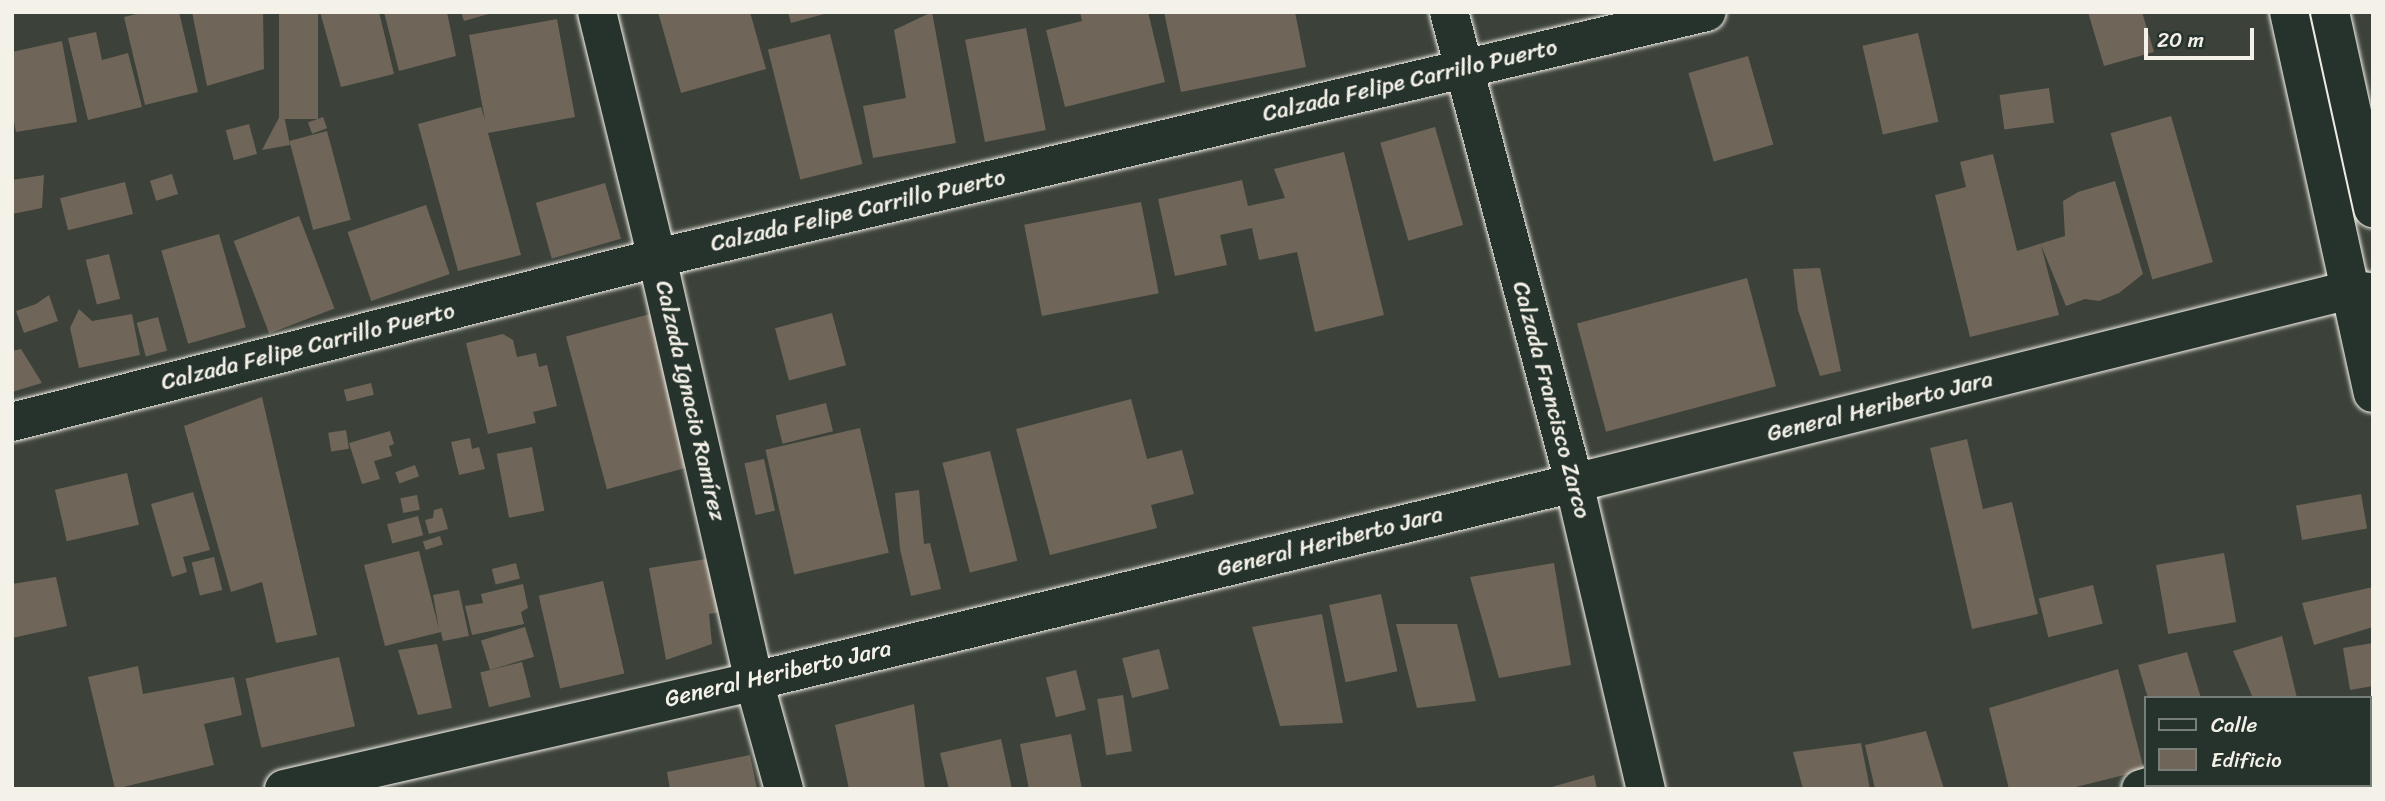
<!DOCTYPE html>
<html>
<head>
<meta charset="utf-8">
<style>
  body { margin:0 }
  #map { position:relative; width:2385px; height:801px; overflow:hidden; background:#3c423a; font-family:Sriracha,sans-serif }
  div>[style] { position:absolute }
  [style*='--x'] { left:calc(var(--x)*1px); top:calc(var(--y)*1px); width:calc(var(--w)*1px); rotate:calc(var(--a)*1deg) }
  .building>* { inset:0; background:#6f6558; transform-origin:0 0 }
  .roads { filter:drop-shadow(0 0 2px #f4f1e8) drop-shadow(0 0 2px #f4f1e8) }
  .minor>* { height:38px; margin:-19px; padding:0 19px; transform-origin:19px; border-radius:19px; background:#26332d }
  .tertiary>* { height:38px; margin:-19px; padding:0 19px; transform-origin:19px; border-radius:19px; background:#26332d }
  span { translate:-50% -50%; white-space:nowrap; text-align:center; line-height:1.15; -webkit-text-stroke:7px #26332d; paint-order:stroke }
  .street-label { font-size:23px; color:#f4f1e8 }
  .frame { position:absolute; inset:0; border:14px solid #f4f1e8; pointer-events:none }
  .legend { position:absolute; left:2144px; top:696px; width:228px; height:91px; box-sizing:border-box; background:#26332d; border:2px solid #787f78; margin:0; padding:9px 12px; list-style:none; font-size:21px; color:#f4f1e8 }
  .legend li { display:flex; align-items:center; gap:14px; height:35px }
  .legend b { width:35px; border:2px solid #787f78 }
  .scale { position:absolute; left:2144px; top:28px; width:110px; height:32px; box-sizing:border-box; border:4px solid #f4f1e8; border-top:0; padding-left:9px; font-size:21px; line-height:24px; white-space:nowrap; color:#f4f1e8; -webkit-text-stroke:5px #26332d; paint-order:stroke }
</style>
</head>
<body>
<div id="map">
  <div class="building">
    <div style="clip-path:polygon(145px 12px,179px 12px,198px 92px,145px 105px,124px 17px)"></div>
    <div style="clip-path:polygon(192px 12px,263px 12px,264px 69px,207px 86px)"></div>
    <div style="left:279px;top:12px;width:39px;height:107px"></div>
    <div style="clip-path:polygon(320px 12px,379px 12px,394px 74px,341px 87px)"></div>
    <div style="clip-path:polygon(384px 12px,447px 12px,456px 56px,399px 71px)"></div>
    <div style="clip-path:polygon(461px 12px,492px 12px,492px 13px,464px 21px)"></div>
    <div style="clip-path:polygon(658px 12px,750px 12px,766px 69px,681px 93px)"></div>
    <div style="clip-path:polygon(788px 12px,828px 12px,828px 13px,791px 23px)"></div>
    <div style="clip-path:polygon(932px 12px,956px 143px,873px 158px,863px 106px,906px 98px,894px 30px)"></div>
    <div style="clip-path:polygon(1080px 12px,1148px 12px,1165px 82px,1065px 107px,1046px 30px,1082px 21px)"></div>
    <div style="clip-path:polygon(1164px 12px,1295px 12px,1306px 67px,1181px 92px)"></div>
    <div style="clip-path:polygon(2088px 12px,2142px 12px,2154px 52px,2104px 66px)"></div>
    <div style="clip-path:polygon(557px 19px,575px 117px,488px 133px,521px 255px,458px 271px,418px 124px,481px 107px,485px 120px,469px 35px)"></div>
    <div style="left:1026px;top:28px;width:104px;height:62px;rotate:79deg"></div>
    <div style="clip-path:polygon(96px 32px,102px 60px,128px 53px,142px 107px,88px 120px,68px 38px)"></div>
    <div style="left:1918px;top:33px;width:91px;height:57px;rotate:77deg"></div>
    <div style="left:830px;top:34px;width:134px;height:64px;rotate:76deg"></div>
    <div style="clip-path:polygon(62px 41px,77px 122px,16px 132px,12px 112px,12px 52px)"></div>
    <div style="left:1748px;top:56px;width:92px;height:62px;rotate:74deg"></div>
    <div style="left:2049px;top:88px;width:35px;height:50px;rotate:82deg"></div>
    <div style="clip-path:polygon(283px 110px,290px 145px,262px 150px)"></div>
    <div style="left:2171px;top:116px;width:152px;height:63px;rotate:74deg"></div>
    <div style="left:323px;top:117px;width:12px;height:16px;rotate:70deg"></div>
    <div style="left:249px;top:124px;width:31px;height:24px;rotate:75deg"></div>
    <div style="left:1435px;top:127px;width:102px;height:57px;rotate:74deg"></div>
    <div style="left:327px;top:131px;width:92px;height:39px;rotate:75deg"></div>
    <div style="clip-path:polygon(1344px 152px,1384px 315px,1315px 332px,1297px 252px,1259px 260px,1252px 228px,1220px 235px,1227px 265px,1175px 276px,1158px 199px,1242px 180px,1248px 206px,1285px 198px,1274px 169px)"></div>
    <div style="clip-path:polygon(1993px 154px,2017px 251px,2065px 236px,2063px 201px,2078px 192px,2115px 181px,2143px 274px,2119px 293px,2099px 301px,2085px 299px,2066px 306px,2041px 245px,2059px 315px,1970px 337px,1935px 195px,1966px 187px,1960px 162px)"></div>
    <div style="left:172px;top:174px;width:21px;height:23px;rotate:73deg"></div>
    <div style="clip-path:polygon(44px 175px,42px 208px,12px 214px,12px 180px)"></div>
    <div style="left:125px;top:182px;width:33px;height:67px;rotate:76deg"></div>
    <div style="left:605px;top:183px;width:58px;height:72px;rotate:74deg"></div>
    <div style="left:1141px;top:202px;width:93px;height:119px;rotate:79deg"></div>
    <div style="left:426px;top:205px;width:73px;height:83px;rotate:71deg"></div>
    <div style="left:299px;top:216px;width:99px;height:70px;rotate:69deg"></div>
    <div style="left:219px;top:234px;width:97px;height:60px;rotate:74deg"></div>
    <div style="left:109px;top:254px;width:46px;height:24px;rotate:76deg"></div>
    <div style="clip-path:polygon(1820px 268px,1841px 371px,1820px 376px,1798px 310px,1793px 269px)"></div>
    <div style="left:1747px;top:278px;width:112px;height:176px;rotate:75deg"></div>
    <div style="clip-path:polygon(49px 295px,58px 321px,24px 333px,16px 311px,36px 304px)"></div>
    <div style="clip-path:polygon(79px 309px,92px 321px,132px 314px,140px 355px,79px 368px,70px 328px)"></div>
    <div style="left:832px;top:313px;width:54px;height:59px;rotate:75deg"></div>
    <div style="left:650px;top:314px;width:158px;height:87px;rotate:75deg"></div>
    <div style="left:158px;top:317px;width:35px;height:22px;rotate:75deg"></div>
    <div style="clip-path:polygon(503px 334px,513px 340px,517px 357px,536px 353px,539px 367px,547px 365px,557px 406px,533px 412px,536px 423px,488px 434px,466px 343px)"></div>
    <div style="clip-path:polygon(21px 349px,42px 383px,12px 392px,12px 351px)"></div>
    <div style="left:371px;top:383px;width:12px;height:28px;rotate:76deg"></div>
    <div style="clip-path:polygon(262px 397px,317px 635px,276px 643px,262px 582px,231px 592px,184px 426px)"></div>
    <div style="clip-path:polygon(1131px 399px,1147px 459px,1182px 450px,1194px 494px,1151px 505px,1157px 528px,1050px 555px,1016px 429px)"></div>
    <div style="left:826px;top:403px;width:29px;height:52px;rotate:76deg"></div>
    <div style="left:860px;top:428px;width:128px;height:97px;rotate:77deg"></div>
    <div style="left:346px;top:430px;width:19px;height:18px;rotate:81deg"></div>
    <div style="clip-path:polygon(390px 431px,394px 444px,389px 446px,392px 456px,374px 461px,380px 479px,362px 484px,349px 443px)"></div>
    <div style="clip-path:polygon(470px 438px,472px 449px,479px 447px,485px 469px,459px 475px,451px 442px)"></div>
    <div style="clip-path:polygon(1967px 439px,1983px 509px,2012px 502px,2038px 614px,1972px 629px,1930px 448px)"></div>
    <div style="left:532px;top:447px;width:65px;height:36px;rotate:79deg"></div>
    <div style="left:990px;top:451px;width:113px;height:49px;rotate:76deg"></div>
    <div style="left:764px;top:459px;width:53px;height:20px;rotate:78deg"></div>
    <div style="left:415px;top:465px;width:12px;height:21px;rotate:70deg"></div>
    <div style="left:127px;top:473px;width:53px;height:74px;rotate:77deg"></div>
    <div style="clip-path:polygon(919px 490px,924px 544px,930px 543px,941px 589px,911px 596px,900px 549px,895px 493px)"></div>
    <div style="clip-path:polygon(193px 492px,210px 550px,183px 557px,187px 572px,172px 577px,151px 504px)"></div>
    <div style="left:2361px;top:494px;width:35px;height:66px;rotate:80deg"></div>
    <div style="left:417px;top:495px;width:15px;height:17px;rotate:79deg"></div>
    <div style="clip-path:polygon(442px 508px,448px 529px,429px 534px,425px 520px,433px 518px,434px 510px)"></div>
    <div style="left:418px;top:516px;width:20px;height:32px;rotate:75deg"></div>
    <div style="left:440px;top:536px;width:9px;height:18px;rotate:72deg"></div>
    <div style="clip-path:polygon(419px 551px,439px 629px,433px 595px,459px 590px,469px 636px,443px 641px,441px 632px,385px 646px,364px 565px)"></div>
    <div style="left:2224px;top:553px;width:70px;height:69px;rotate:80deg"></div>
    <div style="left:214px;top:557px;width:34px;height:23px;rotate:76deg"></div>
    <div style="clip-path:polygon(706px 559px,721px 612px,709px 614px,712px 644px,666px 660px,649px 568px)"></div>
    <div style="left:516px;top:563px;width:16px;height:25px;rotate:76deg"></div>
    <div style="clip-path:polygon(1554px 563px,1571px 665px,1499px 678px,1470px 577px)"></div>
    <div style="clip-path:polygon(56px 577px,67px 626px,12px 638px,12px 584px)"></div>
    <div style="left:603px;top:581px;width:95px;height:66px;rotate:77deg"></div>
    <div style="clip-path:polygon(523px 584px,528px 608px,521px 612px,524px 624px,472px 635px,465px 606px,483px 603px,481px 594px)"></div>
    <div style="left:2093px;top:585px;width:40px;height:56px;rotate:76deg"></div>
    <div style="clip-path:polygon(2373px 587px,2373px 627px,2314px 645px,2302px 603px)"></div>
    <div style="left:1381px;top:594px;width:79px;height:53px;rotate:78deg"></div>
    <div style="clip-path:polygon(1322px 614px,1343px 723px,1280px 726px,1252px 627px)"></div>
    <div style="clip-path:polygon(1396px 624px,1457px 624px,1476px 701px,1417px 708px)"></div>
    <div style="left:525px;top:627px;width:31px;height:46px;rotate:73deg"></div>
    <div style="clip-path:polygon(2282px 636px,2297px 698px,2253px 698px,2233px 651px)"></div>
    <div style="clip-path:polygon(2373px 643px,2373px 686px,2350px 690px,2343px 648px)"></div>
    <div style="clip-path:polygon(437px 644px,452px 708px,418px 715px,398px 650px)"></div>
    <div style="left:1159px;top:649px;width:41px;height:38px;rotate:76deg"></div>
    <div style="clip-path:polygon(2187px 652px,2201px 698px,2148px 698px,2138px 665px)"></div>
    <div style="left:339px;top:657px;width:71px;height:96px;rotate:77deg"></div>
    <div style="left:522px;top:662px;width:36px;height:43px;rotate:76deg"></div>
    <div style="clip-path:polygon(138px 666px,143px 694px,234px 677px,242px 715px,204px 724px,214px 765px,115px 789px,88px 677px)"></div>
    <div style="clip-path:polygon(2118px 669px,2144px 770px,2068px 789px,2009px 789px,1989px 708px)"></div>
    <div style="left:1076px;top:670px;width:41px;height:31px;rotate:76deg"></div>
    <div style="left:1123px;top:695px;width:57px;height:26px;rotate:81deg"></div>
    <div style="clip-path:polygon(914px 704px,925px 789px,849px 789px,835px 725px)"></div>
    <div style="clip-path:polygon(1926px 731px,1944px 789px,1875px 789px,1865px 745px)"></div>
    <div style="clip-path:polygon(1071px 734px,1082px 789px,1029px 789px,1020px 744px)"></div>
    <div style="clip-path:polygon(1001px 739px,1012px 789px,949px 789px,940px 753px)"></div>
    <div style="clip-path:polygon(1861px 743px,1870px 789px,1803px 789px,1793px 752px)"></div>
    <div style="clip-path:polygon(750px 755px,757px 789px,670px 789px,667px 772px)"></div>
    <div style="clip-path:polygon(1594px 775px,1597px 789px,1548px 789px,1548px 788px)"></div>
  </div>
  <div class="roads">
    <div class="minor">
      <div style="--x:597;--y:12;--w:253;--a:76.3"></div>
      <div style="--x:657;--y:258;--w:434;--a:77.1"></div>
      <div style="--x:754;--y:681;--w:112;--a:74.5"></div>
      <div style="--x:1449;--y:12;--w:487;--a:75.1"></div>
      <div style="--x:1574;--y:483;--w:314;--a:76.8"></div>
      <div style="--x:12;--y:422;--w:666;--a:-14.27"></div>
      <div style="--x:657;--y:258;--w:1078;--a:-13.19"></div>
      <div style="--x:2369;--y:730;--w:4;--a:-14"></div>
      <div style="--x:284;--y:789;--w:482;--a:-12.9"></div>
      <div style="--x:754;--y:681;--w:844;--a:-13.57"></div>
      <div style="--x:1574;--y:483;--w:799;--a:-13.98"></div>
      <div style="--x:2349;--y:290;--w:24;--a:5"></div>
      <div style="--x:2141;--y:789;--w:14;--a:-17"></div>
    </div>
    <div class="tertiary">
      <div style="--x:2289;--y:12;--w:390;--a:77.6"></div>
      <div style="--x:2330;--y:12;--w:201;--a:77.6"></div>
    </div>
  </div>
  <div class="street-label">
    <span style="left:1410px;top:81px;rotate:-13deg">Calzada Felipe Carrillo Puerto</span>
    <span style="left:858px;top:211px;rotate:-13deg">Calzada Felipe Carrillo Puerto</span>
    <span style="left:308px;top:347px;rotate:-14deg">Calzada Felipe Carrillo Puerto</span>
    <span style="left:1551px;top:400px;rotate:75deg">Calzada Francisco Zarco</span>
    <span style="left:690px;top:401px;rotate:77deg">Calzada Ignacio Ramírez</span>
    <span style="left:1880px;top:407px;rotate:-14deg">General Heriberto Jara</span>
    <span style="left:1330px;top:542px;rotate:-14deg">General Heriberto Jara</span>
    <span style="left:778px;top:674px;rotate:-13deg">General Heriberto Jara</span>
  </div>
  <div class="frame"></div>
  <ul class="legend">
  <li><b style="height:9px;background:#26332d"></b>Calle</li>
  <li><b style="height:19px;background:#6f6558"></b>Edificio</li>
  </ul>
  <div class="scale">20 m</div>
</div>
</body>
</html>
